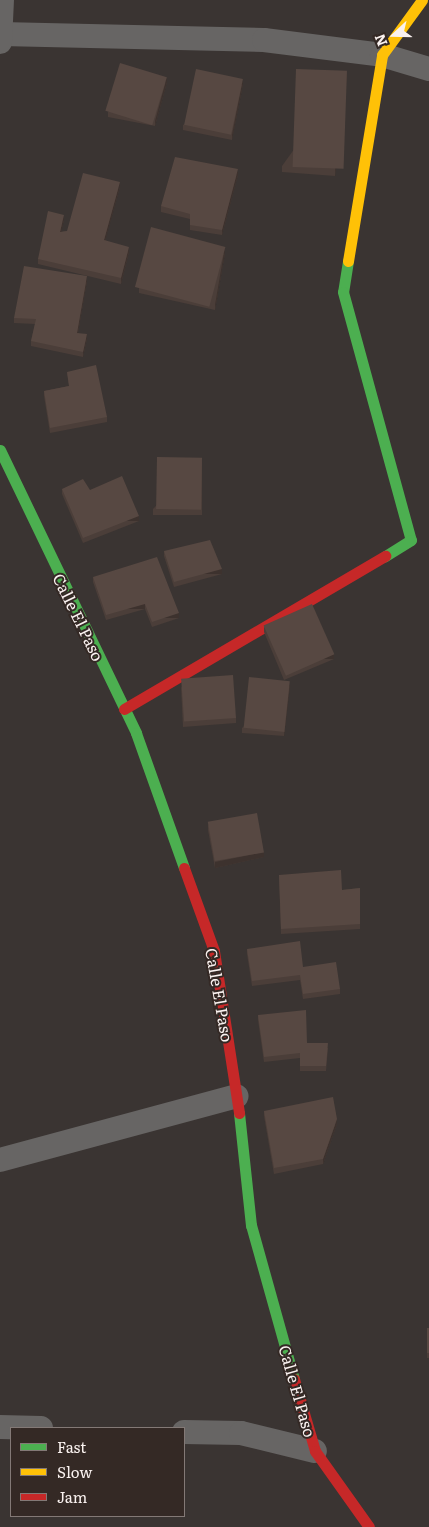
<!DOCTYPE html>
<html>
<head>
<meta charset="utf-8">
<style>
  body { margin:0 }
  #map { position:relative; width:429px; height:1527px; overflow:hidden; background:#3a3432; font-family:Literata,serif }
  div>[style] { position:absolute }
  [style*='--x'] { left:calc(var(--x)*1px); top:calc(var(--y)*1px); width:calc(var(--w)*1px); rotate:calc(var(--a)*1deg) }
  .street>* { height:24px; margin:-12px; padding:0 12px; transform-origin:12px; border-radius:12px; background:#676564 }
  .fast>* { height:11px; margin:-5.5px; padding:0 5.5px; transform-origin:5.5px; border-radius:5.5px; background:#4caf50 }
  .slow>* { height:11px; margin:-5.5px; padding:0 5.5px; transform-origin:5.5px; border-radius:5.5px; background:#ffc107 }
  .jam>* { height:11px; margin:-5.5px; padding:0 5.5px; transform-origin:5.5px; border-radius:5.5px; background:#c62828 }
  .wall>* { inset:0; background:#4b3e39 }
  .shaded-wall>* { inset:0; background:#3d322e; transform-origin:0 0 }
  .building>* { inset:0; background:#574842; transform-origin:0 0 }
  span { translate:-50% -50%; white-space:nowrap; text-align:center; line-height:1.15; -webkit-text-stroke:4px #342925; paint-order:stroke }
  .street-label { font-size:16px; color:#faf2f0 }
  .legend { position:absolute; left:10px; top:1427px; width:175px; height:90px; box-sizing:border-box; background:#342925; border:1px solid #837976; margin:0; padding:6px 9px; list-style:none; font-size:15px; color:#faf2f0 }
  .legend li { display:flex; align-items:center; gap:10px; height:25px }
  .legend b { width:25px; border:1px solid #837976 }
  .north { position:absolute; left:369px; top:10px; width:50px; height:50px; -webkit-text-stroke:4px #342925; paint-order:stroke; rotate:249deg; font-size:14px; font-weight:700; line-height:20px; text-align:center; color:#faf2f0 }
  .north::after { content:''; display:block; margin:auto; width:18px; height:22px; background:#faf2f0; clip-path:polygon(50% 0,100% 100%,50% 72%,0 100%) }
</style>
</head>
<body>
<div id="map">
  <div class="street">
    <div style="--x:1;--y:34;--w:263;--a:1.3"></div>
    <div style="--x:264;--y:40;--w:119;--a:7.2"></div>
    <div style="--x:382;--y:55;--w:49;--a:16.6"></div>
    <div style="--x:0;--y:42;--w:42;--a:-87.3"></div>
    <div style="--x:0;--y:1160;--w:245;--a:-15.1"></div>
    <div style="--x:0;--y:1427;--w:41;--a:1.4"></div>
    <div style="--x:184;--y:1432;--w:57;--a:1"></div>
    <div style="--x:241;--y:1433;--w:76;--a:13.7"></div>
  </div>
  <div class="fast">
    <div style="--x:348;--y:261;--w:31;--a:99"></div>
    <div style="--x:343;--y:292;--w:257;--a:74.7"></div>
    <div style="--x:411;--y:540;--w:31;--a:148"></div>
    <div style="--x:0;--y:450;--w:314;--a:64.3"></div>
    <div style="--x:136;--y:733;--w:143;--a:70.4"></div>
    <div style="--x:239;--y:1113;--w:113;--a:83.9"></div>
    <div style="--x:251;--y:1225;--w:160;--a:74.4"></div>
  </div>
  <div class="slow">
    <div style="--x:348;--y:261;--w:209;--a:-80.6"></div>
    <div style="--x:382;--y:55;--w:68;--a:-54"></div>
  </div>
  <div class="jam">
    <div style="--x:124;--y:709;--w:303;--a:-30.4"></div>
    <div style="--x:184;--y:868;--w:88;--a:70.1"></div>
    <div style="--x:214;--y:951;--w:164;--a:81.2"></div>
    <div style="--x:294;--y:1379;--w:75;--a:73.7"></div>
    <div style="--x:315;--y:1451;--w:93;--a:54.6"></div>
  </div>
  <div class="wall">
    <div style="clip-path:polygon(347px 76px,335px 176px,282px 172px,282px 166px)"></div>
    <div style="clip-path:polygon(167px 82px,155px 126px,108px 117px,108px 112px)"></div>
    <div style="clip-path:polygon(243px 84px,232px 140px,183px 130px,183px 125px)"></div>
    <div style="clip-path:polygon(238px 175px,222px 235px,190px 230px,190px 219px,161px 212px,161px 206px)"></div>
    <div style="clip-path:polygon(120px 187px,105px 240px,129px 252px,121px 284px,38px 264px,38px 259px,64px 220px,61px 232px,67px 231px)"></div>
    <div style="clip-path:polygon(225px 253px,215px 310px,139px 293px,139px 288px)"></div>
    <div style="clip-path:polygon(87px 281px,78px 333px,87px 339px,83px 357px,31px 346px,31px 341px,35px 324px,14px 323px,14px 318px)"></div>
    <div style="clip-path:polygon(67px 372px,107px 417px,107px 422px,50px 433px,44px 396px,44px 391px,69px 386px)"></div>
    <div style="clip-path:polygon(202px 458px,202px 515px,153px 515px,153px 509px)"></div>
    <div style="clip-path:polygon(62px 489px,90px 490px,139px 521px,83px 543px,62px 494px)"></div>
    <div style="clip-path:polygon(164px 551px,222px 574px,174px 587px,164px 556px)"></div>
    <div style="clip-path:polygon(93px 577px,179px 618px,152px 627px,145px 609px,106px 620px,93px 582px)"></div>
    <div style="clip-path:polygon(264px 627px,334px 659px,284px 680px,264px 632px)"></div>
    <div style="clip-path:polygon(290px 686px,284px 736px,242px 733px,242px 728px)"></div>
    <div style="clip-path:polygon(181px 687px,236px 718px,236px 723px,183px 727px)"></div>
    <div style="clip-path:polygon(208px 825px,264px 857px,215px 868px,208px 830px)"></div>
    <div style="clip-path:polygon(279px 875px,342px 890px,360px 888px,360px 929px,281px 934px)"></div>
    <div style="clip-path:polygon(247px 949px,303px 967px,340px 989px,340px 994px,303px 999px,300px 980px,252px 986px,247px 954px)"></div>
    <div style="clip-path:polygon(258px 1015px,307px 1043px,328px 1048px,326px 1071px,300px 1071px,300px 1058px,264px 1062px,258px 1020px)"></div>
    <div style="clip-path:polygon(264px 1111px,337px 1124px,323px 1164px,274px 1174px,264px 1116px)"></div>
    <div style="clip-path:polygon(429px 1328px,429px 1358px,427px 1358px,427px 1353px)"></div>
  </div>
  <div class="shaded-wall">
    <div style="clip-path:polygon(347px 71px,347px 76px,335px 176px,335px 170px)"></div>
    <div style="clip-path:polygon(167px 77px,167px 82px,155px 126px,155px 121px)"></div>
    <div style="clip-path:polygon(243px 79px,243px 84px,232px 140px,232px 135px)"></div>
    <div style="clip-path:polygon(238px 169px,238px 175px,222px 235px,222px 230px)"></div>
    <div style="clip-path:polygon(120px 182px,120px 187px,104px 245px,104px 240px)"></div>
    <div style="clip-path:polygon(64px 215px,64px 220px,60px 237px,60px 232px)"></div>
    <div style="clip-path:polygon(129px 247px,129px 252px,121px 284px,121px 278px)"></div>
    <div style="clip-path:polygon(225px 247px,225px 253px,215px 310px,215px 305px)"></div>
    <div style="clip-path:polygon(87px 276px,87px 281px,77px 338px,77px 333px)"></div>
    <div style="clip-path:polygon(87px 334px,87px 339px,83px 357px,83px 352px)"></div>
    <div style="left:139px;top:516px;width:5px;height:60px;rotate:90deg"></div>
    <div style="left:222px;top:569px;width:5px;height:50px;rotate:90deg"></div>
    <div style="left:145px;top:604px;width:5px;height:41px;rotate:90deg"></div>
    <div style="left:179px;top:613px;width:5px;height:28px;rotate:90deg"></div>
    <div style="left:334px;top:654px;width:5px;height:54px;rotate:90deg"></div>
    <div style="clip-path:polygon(290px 681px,290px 686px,284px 736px,284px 731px)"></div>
    <div style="clip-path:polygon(264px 852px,264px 857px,215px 868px,215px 862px)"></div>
    <div style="clip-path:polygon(337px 1119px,337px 1124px,323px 1164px,323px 1159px)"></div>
  </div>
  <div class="building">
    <div style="left:120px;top:63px;width:49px;height:50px;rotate:17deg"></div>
    <div style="left:196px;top:69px;width:48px;height:57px;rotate:12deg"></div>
    <div style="left:296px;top:69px;width:51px;height:98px;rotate:2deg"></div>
    <div style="clip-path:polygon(175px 157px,238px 169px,222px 230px,190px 225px,190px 214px,161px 206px)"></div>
    <div style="clip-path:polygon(83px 173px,120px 182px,104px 240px,129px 247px,121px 278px,38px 259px,48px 211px,64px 215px,60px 232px,67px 231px)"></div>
    <div style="left:151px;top:227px;width:77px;height:62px;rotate:15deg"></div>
    <div style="clip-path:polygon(24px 266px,87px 276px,77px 333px,87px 334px,83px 352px,31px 341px,36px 319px,14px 318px)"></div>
    <div style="clip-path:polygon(96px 365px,107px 417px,50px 428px,44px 391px,69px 386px,67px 372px)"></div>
    <div style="left:157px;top:457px;width:45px;height:52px;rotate:1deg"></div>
    <div style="clip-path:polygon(122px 476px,139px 516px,83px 538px,62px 489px,83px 479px,90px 490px)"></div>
    <div style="clip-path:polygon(210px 540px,222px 569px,174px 582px,164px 551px)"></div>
    <div style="clip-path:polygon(157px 557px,179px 613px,152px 622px,145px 604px,106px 615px,93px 577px)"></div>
    <div style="left:312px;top:604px;width:55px;height:53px;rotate:66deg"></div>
    <div style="left:233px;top:675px;width:43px;height:52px;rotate:86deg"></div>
    <div style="left:249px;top:677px;width:41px;height:51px;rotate:6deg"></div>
    <div style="left:257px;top:813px;width:40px;height:50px;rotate:80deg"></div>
    <div style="clip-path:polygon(341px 870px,342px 890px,360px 888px,360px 924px,281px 929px,279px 875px)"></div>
    <div style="clip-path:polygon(300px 941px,303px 967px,336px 962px,340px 989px,303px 994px,300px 975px,252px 981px,247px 949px)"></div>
    <div style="clip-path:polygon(306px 1010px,307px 1043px,328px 1043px,326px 1066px,300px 1066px,300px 1053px,264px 1057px,258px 1015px)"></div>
    <div style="clip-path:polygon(333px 1097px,337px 1119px,323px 1159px,274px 1168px,264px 1111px)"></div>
    <div style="left:427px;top:1328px;width:2px;height:25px"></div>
  </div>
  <div class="street-label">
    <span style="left:79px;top:617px;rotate:64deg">Calle El Paso</span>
    <span style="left:220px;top:995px;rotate:80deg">Calle El Paso</span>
    <span style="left:298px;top:1391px;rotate:74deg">Calle El Paso</span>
  </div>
  <ul class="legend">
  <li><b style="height:6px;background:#4caf50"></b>Fast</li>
  <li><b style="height:6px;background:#ffc107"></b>Slow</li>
  <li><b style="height:6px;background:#c62828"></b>Jam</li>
  </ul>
  <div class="north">N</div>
</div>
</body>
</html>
